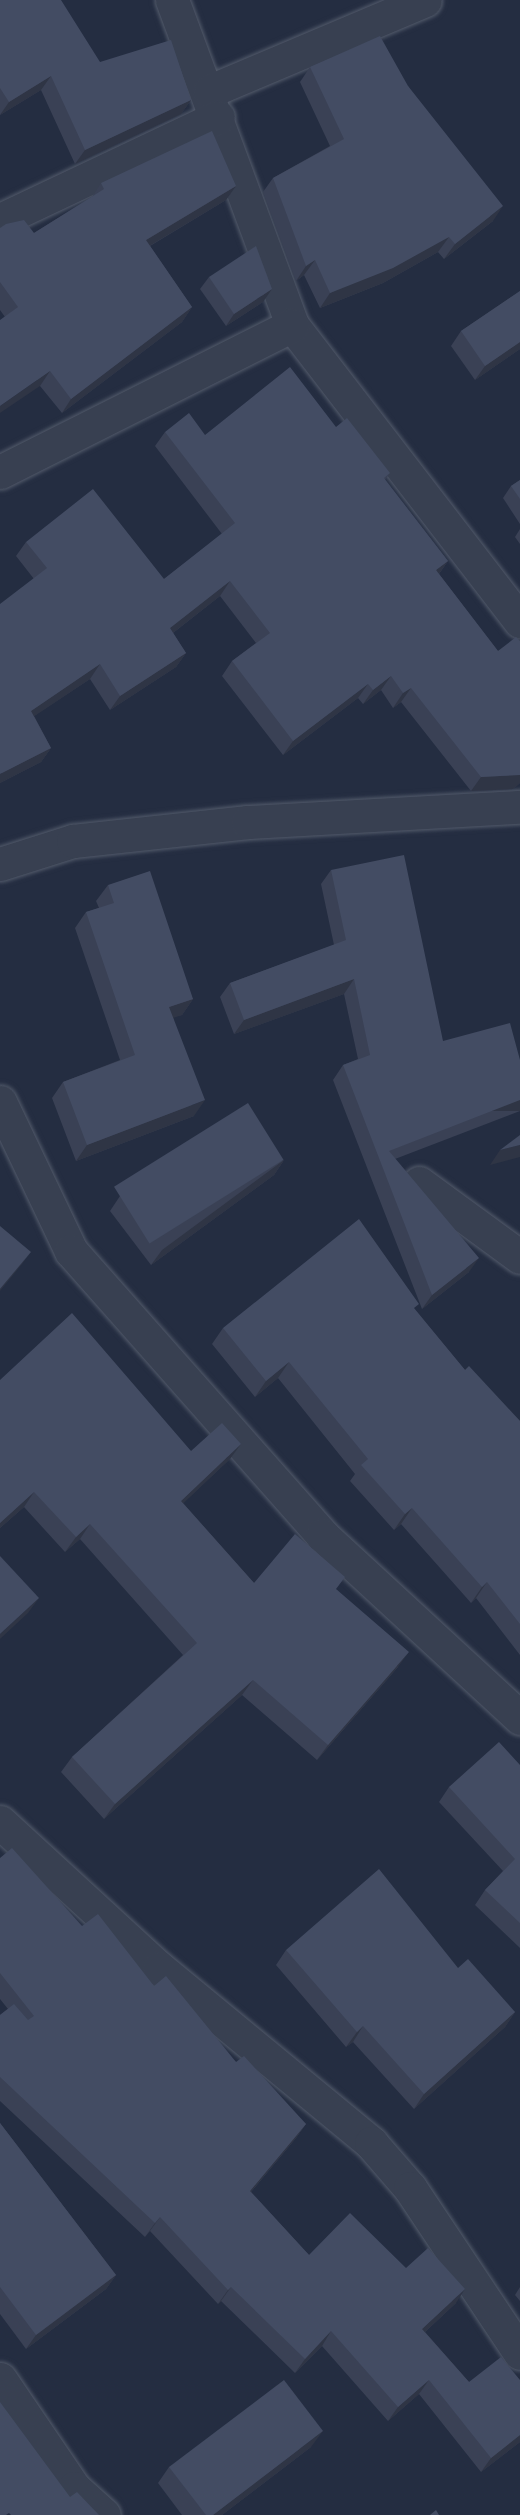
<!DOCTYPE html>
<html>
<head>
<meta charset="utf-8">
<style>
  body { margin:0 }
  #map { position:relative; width:520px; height:2515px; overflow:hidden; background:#242d41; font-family:Ubuntu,sans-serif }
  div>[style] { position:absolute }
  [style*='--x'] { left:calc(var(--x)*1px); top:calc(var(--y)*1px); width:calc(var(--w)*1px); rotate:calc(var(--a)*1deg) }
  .roads { filter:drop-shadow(0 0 2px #535b6b) drop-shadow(0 0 2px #535b6b) }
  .street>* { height:33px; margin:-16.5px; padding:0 16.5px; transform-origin:16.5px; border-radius:16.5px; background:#384051 }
  .wall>* { inset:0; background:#3a4155 }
  .shaded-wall>* { inset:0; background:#2f3545; transform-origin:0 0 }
  .building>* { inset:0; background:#434c63; transform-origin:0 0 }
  span { translate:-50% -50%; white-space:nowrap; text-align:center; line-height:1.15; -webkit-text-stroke:6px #1d2536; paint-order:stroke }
</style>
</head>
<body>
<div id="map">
  <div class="roads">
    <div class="street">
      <div style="--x:172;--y:0;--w:346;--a:69.7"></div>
      <div style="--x:292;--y:325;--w:374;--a:52.4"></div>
      <div style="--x:210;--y:91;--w:233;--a:-22.9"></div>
      <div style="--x:0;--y:220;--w:241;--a:-25.3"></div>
      <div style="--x:0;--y:472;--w:327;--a:-26.7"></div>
      <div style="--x:0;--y:864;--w:77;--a:-17.5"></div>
      <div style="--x:73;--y:841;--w:176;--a:-6.2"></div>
      <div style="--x:248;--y:822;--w:272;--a:-3.2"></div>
      <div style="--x:0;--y:1102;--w:165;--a:64.5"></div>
      <div style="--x:71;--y:1251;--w:379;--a:48.5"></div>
      <div style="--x:322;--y:1535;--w:270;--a:42.7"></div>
      <div style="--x:419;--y:1183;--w:125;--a:36.2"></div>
      <div style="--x:0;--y:1822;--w:216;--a:42.6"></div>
      <div style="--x:159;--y:1968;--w:275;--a:39.5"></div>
      <div style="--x:371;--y:2143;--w:60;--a:49.1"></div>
      <div style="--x:410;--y:2188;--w:198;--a:56.3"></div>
      <div style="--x:0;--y:2379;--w:132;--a:55.8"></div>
      <div style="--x:74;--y:2488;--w:40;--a:42"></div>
    </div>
  </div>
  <div class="wall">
    <div style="clip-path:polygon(0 0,100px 62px,191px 100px,181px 114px,75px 164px,41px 90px,0 115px)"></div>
    <div style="clip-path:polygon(310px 67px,408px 86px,493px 221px,444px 259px,438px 252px,383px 283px,320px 308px,304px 275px,296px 281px,263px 192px,273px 178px,330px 146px,300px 82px)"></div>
    <div style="clip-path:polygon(101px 183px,236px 186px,226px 200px,150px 246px,192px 307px,182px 322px,62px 413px,40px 386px,5px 317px,0 310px,0 228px,34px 233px,92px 197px)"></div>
    <div style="clip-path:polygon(209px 277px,263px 302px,226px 326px,200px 289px)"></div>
    <div style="clip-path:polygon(520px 291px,520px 349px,475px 380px,451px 346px,461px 331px)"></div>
    <div style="clip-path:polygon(336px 427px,390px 473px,385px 480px,448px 561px,439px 574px,498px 651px,520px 641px,520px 783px,513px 789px,471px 791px,401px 702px,393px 708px,381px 690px,363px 704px,358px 698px,283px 755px,222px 676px,232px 661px,256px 643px,220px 596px,173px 633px,186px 653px,176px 667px,110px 710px,90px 679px,34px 716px,51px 748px,41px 762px,0 783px,34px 579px,16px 556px,26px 542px,164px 579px,222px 534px,155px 446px,165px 432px,205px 435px)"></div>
    <div style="clip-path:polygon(520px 480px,520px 524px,503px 498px,511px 486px)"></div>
    <div style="clip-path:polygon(520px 529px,520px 544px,515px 537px)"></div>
    <div style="clip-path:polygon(331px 870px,443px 1041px,520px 1060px,520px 1111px,395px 1159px,469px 1272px,422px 1309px,333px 1080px,343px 1065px,358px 1059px,344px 994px,234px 1034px,220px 997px,230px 983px,334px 945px,321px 884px)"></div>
    <div style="clip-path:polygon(108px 885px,193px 999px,182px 1015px,173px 1017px,194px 1116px,76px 1161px,52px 1098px,63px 1082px,120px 1060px,75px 928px,86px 912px,99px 908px,96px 901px)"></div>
    <div style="clip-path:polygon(284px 1160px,274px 1175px,151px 1265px,110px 1211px,120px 1196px)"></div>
    <div style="clip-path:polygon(415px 1310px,465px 1370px,520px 1421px,520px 1655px,476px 1598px,471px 1603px,401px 1524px,394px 1530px,350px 1481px,355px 1474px,278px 1378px,255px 1397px,212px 1344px,223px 1328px)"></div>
    <div style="clip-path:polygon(0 1380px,191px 1451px,230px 1459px,183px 1503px,254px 1583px,337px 1590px,398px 1667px,317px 1760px,242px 1695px,104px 1819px,61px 1772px,72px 1757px,183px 1655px,80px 1539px,65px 1552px,24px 1507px,0 1528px)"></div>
    <div style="clip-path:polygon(520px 1765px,520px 1948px,475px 1905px,485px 1890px,503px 1871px,439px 1802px,449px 1787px)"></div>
    <div style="clip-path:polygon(0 1858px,154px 1986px,236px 2062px,306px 2124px,296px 2138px,251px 2192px,309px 2255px,406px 2268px,456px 2303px,425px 2332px,469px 2382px,520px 2380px,520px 2442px,481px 2472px,419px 2394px,388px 2421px,322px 2346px,295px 2373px,221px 2301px,218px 2304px,150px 2231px,145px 2237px,0 2101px,0 2015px,8px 2009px,0 1999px)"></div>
    <div style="clip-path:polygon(286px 1950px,458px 1968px,515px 2012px,505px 2027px,414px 2109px,353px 2042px,346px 2047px,276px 1965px)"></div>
    <div style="clip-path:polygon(0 2123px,116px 2275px,106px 2289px,26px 2349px,0 2314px)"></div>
    <div style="clip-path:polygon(520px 2287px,520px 2301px,515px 2295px)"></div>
    <div style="clip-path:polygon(311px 2447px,222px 2515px,182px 2515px,158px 2483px,169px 2467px)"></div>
  </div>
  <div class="shaded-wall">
    <div style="clip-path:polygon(51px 76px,41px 90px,0 115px,9px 102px)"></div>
    <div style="clip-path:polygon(191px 100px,181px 114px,75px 164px,85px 150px)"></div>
    <div style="clip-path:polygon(236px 186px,226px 200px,136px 254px,146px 240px)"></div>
    <div style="clip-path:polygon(503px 206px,493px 221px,444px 259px,455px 244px)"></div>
    <div style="clip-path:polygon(449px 237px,438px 252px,383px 283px,320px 308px,330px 293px)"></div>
    <div style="clip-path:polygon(315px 260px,304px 275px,296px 281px,306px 266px)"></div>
    <div style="clip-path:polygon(272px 289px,263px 302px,226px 326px,234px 314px)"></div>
    <div style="clip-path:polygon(192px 307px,182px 322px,62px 413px,71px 399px)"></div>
    <div style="clip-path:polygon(520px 342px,520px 349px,475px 380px,485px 366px)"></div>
    <div style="clip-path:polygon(50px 371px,40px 386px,0 413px,0 406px)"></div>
    <div style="clip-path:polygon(448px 561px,438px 575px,436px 570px)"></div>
    <div style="clip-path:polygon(230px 581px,220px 596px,160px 643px,170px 628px)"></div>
    <div style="clip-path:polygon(186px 653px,176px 667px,110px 710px,120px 696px)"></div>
    <div style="clip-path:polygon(100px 664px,90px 679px,21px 725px,31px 711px)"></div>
    <div style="clip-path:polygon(391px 676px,381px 690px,363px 704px,373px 690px)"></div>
    <div style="clip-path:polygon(368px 684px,358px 698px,283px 755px,293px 741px)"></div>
    <div style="clip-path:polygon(411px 688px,401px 702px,393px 708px,403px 693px)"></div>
    <div style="clip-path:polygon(51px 748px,41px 762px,0 783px,0 774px)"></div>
    <div style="clip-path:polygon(520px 775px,520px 783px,513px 789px,471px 791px,481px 777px)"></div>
    <div style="clip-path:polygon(354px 979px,344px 994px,234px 1034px,244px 1020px)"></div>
    <div style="clip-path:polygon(193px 999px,182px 1015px,158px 1023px,169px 1007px)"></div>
    <div style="clip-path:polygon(205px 1100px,194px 1116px,76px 1161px,87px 1145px)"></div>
    <div style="left:520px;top:1100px;width:11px;height:141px;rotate:90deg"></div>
    <div style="clip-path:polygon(520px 1145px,520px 1157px,490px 1165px,500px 1150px)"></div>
    <div style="clip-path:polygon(284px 1160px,274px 1175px,151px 1265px,162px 1250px)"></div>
    <div style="clip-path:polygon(31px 1252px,22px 1264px,0 1291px,0 1289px)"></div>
    <div style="clip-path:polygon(479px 1258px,469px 1272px,422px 1309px,432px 1295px)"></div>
    <div style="clip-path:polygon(289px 1362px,278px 1378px,255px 1397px,266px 1381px)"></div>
    <div style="clip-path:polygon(241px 1444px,230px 1459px,170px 1516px,181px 1501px)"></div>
    <div style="clip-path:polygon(34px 1492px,24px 1507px,0 1528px,0 1523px)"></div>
    <div style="clip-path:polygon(412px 1508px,401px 1524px,394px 1530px,405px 1514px)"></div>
    <div style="clip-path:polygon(90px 1524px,80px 1539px,65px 1552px,76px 1537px)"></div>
    <div style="clip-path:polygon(487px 1582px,476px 1598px,471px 1603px,482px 1587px)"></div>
    <div style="clip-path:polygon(39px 1598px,28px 1613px,0 1639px,0 1634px)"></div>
    <div style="clip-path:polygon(409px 1652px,398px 1667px,317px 1760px,328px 1745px)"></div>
    <div style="clip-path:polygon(253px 1680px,242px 1695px,104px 1819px,115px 1804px)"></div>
    <div style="clip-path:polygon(515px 2012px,505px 2027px,414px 2109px,424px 2094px)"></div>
    <div style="clip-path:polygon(363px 2026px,353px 2042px,346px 2047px,357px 2032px)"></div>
    <div style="clip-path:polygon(306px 2124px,296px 2138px,240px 2205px,250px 2191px)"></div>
    <div style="clip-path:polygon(160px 2217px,150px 2231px,145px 2237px,155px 2223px)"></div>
    <div style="clip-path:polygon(116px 2275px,106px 2289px,26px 2349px,36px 2335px)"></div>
    <div style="clip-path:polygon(231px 2287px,221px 2301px,218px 2304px,228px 2290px)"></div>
    <div style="clip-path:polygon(465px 2289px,456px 2303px,412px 2344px,422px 2329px)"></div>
    <div style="clip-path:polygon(331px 2331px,322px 2346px,295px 2373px,305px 2359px)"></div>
    <div style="clip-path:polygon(429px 2380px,419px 2394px,388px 2421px,398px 2407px)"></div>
    <div style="clip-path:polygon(323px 2431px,311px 2447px,222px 2515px,213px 2515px)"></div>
    <div style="clip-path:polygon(520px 2435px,520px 2442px,481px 2472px,491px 2458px)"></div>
  </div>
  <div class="building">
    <div style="clip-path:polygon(0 0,61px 0,100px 62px,171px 40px,191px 100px,85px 150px,51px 76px,9px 102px,0 88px)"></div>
    <div style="clip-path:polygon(380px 36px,408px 86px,503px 206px,455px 244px,449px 237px,393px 268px,330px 293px,315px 260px,306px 266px,273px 178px,344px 139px,310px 67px)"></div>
    <div style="clip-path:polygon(212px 131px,236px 186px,146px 240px,192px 307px,71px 399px,50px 371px,0 406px,0 320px,18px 307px,0 282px,0 228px,6px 224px,24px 220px,34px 233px,104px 189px,101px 183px)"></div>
    <div style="clip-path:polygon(256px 246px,272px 289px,234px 314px,209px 277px)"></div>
    <div style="clip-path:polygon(520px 291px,520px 342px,485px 366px,461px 331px)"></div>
    <div style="clip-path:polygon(290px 367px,336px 427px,347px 418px,390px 473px,384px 478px,448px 561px,436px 570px,498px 651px,516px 637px,520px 641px,520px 775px,481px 777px,411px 688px,403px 693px,391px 676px,373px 690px,368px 684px,293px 741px,232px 661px,270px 633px,230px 581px,170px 628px,186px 653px,120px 696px,100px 664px,31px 711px,51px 748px,0 774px,0 604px,47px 568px,26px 542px,93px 489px,164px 579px,235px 523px,165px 432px,189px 413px,205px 435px)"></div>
    <div style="clip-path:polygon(520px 480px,520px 499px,511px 486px)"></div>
    <div style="clip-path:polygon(404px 855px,443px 1041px,510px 1023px,520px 1060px,520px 1100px,389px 1151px,479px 1258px,432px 1295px,343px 1065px,370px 1055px,354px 979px,244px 1020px,230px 983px,346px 940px,331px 870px)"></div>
    <div style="clip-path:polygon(150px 871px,193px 999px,169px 1007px,205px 1100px,87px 1145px,63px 1082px,135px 1055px,86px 912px,114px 903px,108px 885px)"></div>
    <div style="left:248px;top:1103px;width:67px;height:158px;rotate:58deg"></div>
    <div style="clip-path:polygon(520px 1135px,520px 1145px,500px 1150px)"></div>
    <div style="clip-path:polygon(359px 1219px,419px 1304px,414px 1308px,465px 1370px,469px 1366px,520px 1421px,520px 1624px,487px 1582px,482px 1587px,412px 1508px,405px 1514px,361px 1465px,368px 1459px,289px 1362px,266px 1381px,223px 1328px)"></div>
    <div style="clip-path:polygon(0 1226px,31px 1252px,0 1289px)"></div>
    <div style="clip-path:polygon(72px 1313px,191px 1451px,222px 1423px,241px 1444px,181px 1501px,254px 1583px,295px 1534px,345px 1577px,336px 1589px,409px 1652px,328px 1745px,253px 1680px,115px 1804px,72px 1757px,197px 1643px,90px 1524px,76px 1537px,34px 1492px,0 1523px,0 1380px)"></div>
    <div style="clip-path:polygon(0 1556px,39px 1598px,0 1634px)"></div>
    <div style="clip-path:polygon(499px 1742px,520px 1765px,520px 1923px,485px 1890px,515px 1859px,449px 1787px)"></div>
    <div style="clip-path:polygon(12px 1848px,82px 1926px,98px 1914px,154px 1986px,166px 1976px,236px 2062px,244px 2056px,306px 2124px,250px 2191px,309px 2255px,350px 2213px,406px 2268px,428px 2248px,465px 2289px,422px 2329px,469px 2382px,501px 2357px,520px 2380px,520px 2435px,491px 2458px,429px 2380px,398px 2407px,331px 2331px,305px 2359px,231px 2287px,228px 2290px,160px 2217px,155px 2223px,0 2077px,0 2015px,14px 2004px,28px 2020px,34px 2016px,0 1973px,0 1858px)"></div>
    <div style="clip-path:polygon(379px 1869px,458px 1968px,468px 1959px,515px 2012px,424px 2094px,363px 2026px,357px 2032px,286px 1950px)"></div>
    <div style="clip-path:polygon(0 2123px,116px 2275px,36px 2335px,0 2287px)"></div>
    <div style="clip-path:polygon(284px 2380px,323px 2431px,213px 2515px,206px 2515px,169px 2467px)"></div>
    <div style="clip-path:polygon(0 2402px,70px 2497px,77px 2492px,99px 2515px,11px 2515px,9px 2513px,6px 2515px,0 2515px)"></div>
    <div style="clip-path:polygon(436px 2510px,439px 2515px,430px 2515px)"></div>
  </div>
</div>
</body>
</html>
